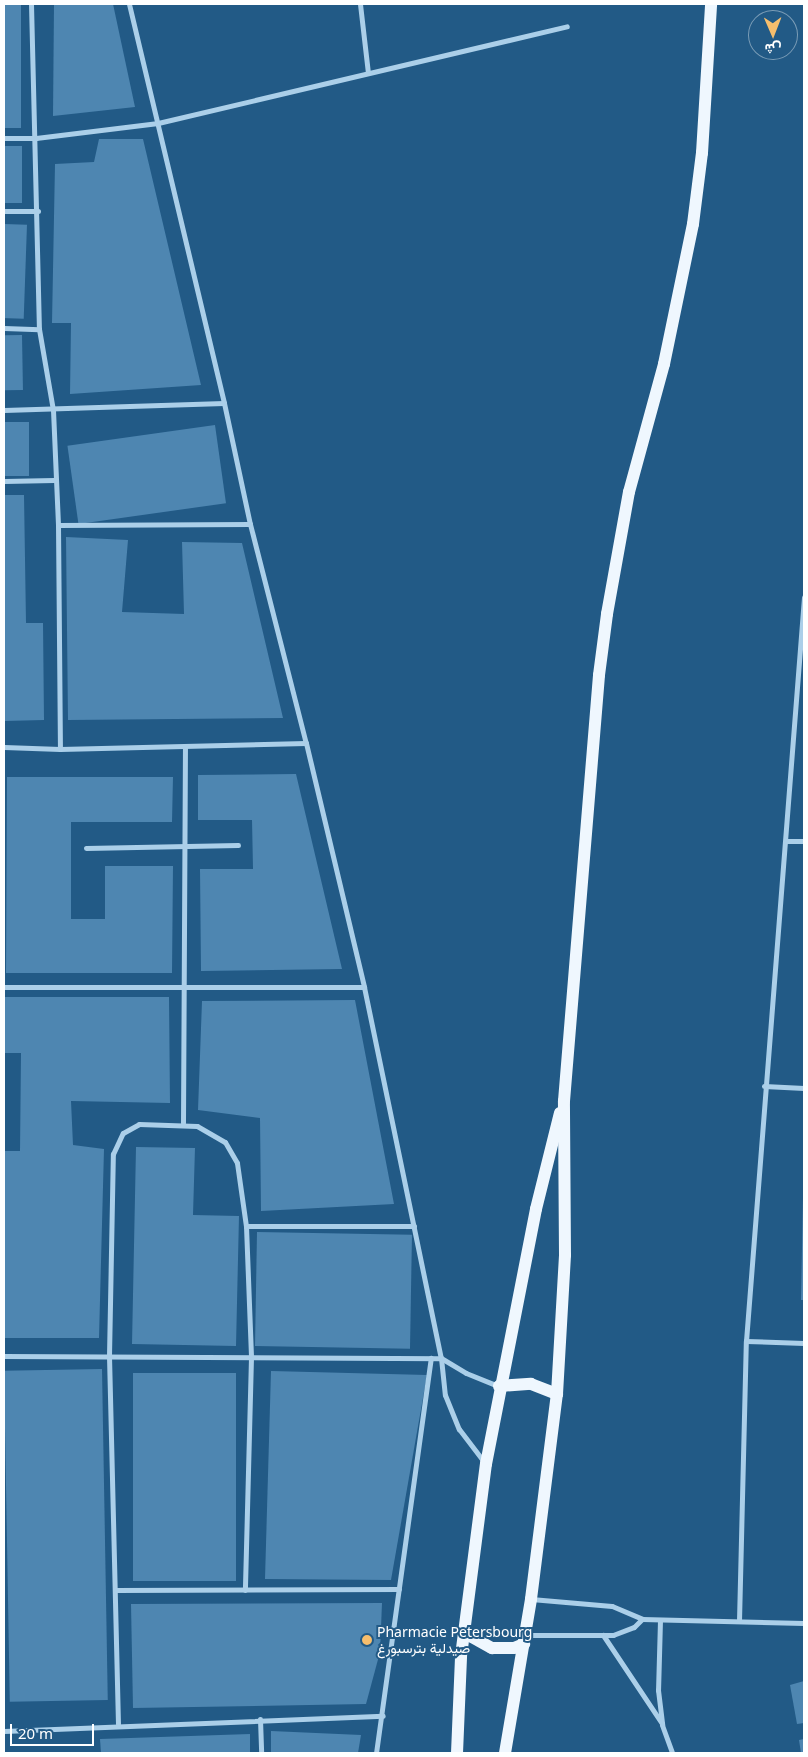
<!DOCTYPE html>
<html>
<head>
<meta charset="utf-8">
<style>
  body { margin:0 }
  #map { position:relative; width:808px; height:1757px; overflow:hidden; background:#225a86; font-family:"Noto Sans",Vazirmatn,sans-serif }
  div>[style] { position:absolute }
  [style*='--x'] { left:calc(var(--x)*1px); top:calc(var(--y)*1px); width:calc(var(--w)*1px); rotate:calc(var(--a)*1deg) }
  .building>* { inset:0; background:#4e86b1; transform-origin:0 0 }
  .minor>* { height:5px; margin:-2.5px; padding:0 2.5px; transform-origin:2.5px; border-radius:2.5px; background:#abcfe9 }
  .primary>* { height:12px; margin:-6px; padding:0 6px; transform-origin:6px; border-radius:6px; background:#eff7fe }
  .dots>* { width:14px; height:14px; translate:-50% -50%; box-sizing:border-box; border:2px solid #225a86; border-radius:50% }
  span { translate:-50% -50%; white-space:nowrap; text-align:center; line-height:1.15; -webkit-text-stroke:4px #225a86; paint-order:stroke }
  .poi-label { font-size:14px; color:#fff }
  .left { translate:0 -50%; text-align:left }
  .frame { position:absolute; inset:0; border:5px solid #fff; pointer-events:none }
  .north { position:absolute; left:748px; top:10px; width:50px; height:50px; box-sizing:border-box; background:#225a86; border:1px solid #7a9cb6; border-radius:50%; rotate:179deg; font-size:14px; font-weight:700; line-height:20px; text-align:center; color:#fff }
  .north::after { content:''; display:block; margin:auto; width:18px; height:22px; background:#f6be6d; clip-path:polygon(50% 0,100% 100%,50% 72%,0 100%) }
  .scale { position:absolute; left:10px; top:1724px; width:84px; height:22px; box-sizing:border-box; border:2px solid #fff; border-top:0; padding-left:6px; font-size:15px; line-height:18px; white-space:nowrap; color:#fff; -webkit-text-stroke:4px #225a86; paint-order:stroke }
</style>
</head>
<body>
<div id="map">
  <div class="building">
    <div style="clip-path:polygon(54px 4px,113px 4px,135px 107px,53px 116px)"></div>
    <div style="left:4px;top:5px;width:17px;height:123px"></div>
    <div style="clip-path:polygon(99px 139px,143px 139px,201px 385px,70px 394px,71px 323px,52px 323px,55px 164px,94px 162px)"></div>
    <div style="left:4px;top:146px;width:18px;height:57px"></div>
    <div style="left:4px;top:224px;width:23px;height:94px;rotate:2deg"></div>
    <div style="left:22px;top:335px;width:55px;height:18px;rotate:89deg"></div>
    <div style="left:4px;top:422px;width:25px;height:54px"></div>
    <div style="left:215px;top:425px;width:79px;height:149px;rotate:82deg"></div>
    <div style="clip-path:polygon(4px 495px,24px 495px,26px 623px,43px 623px,44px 720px,4px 721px)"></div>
    <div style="clip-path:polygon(66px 537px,128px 540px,122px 612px,184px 614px,182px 542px,242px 543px,283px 718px,68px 720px)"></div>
    <div style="clip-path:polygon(296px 774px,342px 969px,201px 971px,200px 869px,253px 869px,252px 820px,198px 820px,198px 775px)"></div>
    <div style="clip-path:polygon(7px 777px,173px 777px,172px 822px,71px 822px,71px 919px,105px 919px,105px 866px,173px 866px,172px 973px,6px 973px)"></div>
    <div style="clip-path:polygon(4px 997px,169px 997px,170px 1103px,71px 1101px,73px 1145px,104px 1149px,99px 1338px,4px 1338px,4px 1151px,20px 1151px,21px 1053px,4px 1053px)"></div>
    <div style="clip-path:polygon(355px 1000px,394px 1204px,261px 1211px,260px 1118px,198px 1110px,202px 1001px)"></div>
    <div style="clip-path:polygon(136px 1147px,195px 1148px,193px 1215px,239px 1216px,236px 1346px,132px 1344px)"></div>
    <div style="clip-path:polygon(803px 1197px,804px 1197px,804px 1300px,801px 1300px)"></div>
    <div style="left:257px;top:1232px;width:155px;height:114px;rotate:1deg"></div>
    <div style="left:102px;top:1369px;width:331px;height:98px;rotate:89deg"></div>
    <div style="clip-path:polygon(271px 1371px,427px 1375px,391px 1580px,265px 1579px)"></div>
    <div style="left:133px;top:1373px;width:103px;height:208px"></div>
    <div style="clip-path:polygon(382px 1603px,380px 1652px,366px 1704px,133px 1708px,131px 1604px)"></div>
    <div style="clip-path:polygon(804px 1681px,804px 1723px,797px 1724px,790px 1685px)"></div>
    <div style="clip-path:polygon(271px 1731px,361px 1735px,358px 1753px,271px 1753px)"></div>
    <div style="clip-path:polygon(250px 1734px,250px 1753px,101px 1753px,100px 1739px)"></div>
    <div style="clip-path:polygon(804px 1739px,804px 1753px,801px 1753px,799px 1740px)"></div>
  </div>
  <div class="minor">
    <div style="--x:31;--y:4;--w:325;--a:88.6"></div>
    <div style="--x:39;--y:329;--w:82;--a:80.2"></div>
    <div style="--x:53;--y:410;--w:115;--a:87.5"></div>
    <div style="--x:58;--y:525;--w:224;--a:89.5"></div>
    <div style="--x:129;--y:4;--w:410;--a:76.6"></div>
    <div style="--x:224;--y:403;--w:124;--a:77.9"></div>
    <div style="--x:250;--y:524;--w:226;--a:75.7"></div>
    <div style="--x:306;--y:743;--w:251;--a:76.6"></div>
    <div style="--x:364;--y:987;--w:379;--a:78.3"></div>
    <div style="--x:441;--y:1358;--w:37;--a:84"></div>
    <div style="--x:445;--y:1395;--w:37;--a:68"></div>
    <div style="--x:459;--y:1429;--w:43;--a:52.6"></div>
    <div style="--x:360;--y:4;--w:69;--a:83.4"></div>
    <div style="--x:4;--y:138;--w:32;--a:0"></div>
    <div style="--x:36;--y:138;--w:123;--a:-7"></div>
    <div style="--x:158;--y:123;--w:420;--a:-13.3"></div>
    <div style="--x:4;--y:211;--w:34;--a:0"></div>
    <div style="--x:4;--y:328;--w:35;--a:2"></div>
    <div style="--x:4;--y:410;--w:220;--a:-1.8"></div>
    <div style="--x:4;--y:481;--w:50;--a:-1.1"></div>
    <div style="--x:58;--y:525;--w:192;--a:-0.3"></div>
    <div style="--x:4;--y:747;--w:56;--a:2"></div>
    <div style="--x:60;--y:749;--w:246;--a:-1.4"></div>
    <div style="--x:786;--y:841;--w:18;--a:0"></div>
    <div style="--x:86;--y:848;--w:152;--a:-1.1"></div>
    <div style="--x:4;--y:987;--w:360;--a:0"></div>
    <div style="--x:764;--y:1086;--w:40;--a:2.9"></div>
    <div style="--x:183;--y:1123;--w:377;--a:-89.7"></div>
    <div style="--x:246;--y:1226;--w:168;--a:0"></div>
    <div style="--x:746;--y:1341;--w:58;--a:2"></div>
    <div style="--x:4;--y:1356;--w:437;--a:0.3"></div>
    <div style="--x:441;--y:1358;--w:29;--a:31"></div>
    <div style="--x:466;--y:1373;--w:35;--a:22"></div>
    <div style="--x:116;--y:1590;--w:283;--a:-0.2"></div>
    <div style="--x:531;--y:1599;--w:81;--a:4.9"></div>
    <div style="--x:612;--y:1606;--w:33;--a:23"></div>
    <div style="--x:642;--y:1619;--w:162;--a:1.4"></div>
    <div style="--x:660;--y:1620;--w:70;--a:91.6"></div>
    <div style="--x:658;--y:1690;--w:35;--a:83"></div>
    <div style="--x:662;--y:1725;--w:30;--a:70"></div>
    <div style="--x:739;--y:1621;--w:280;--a:-88.6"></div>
    <div style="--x:746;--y:1341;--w:746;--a:-85.54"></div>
    <div style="--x:527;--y:1635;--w:86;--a:0"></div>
    <div style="--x:613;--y:1635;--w:22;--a:-21"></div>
    <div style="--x:634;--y:1627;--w:11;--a:-45"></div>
    <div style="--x:603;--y:1635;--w:105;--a:56.3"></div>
    <div style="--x:260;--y:1719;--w:34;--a:88"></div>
    <div style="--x:118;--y:1724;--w:368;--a:-91.4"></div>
    <div style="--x:109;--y:1356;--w:202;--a:-88.9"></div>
    <div style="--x:113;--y:1154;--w:23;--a:-65"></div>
    <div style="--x:123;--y:1133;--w:18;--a:-29"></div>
    <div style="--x:139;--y:1124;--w:58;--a:2"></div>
    <div style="--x:197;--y:1126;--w:32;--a:30"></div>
    <div style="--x:225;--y:1142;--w:24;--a:60"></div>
    <div style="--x:237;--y:1163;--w:64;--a:81.9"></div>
    <div style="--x:246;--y:1226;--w:131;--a:87.8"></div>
    <div style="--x:251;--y:1357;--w:233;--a:91.5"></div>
    <div style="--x:4;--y:1731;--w:379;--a:-2.3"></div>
    <div style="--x:376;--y:1753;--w:399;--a:-82.1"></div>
  </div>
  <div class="primary">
    <div style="--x:499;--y:1386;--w:32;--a:-4"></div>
    <div style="--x:531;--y:1384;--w:28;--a:21"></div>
    <div style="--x:464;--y:1629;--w:11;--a:45"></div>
    <div style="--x:472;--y:1637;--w:23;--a:29"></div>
    <div style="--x:492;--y:1648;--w:22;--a:0"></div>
    <div style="--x:514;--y:1648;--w:11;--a:-22"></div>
    <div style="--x:457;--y:1753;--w:97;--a:-87.6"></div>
    <div style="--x:461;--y:1656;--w:194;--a:-82.6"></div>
    <div style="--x:486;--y:1464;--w:260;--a:-78.9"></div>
    <div style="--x:536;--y:1209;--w:99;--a:-76"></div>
    <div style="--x:505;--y:1753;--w:156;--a:-80.4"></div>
    <div style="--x:531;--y:1599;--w:207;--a:-82.8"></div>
    <div style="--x:557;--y:1394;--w:139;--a:-86.7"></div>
    <div style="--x:565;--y:1255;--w:154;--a:-90.4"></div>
    <div style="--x:564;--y:1101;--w:427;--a:-85.3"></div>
    <div style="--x:599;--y:675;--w:62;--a:-82.5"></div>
    <div style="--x:607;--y:614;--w:124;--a:-79.8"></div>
    <div style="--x:629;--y:492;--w:133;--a:-74.7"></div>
    <div style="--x:664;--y:364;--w:143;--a:-78.3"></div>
    <div style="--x:693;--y:224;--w:72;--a:-82.8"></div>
    <div style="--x:702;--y:153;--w:149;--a:-86.5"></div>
  </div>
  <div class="dots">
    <div style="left:367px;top:1640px;background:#f6be6d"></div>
  </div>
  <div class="poi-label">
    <span class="left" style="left:377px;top:1640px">Pharmacie Petersbourg<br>صيدلية بترسبورغ</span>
  </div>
  <div class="frame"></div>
  <div class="north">ش</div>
  <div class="scale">20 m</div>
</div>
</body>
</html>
